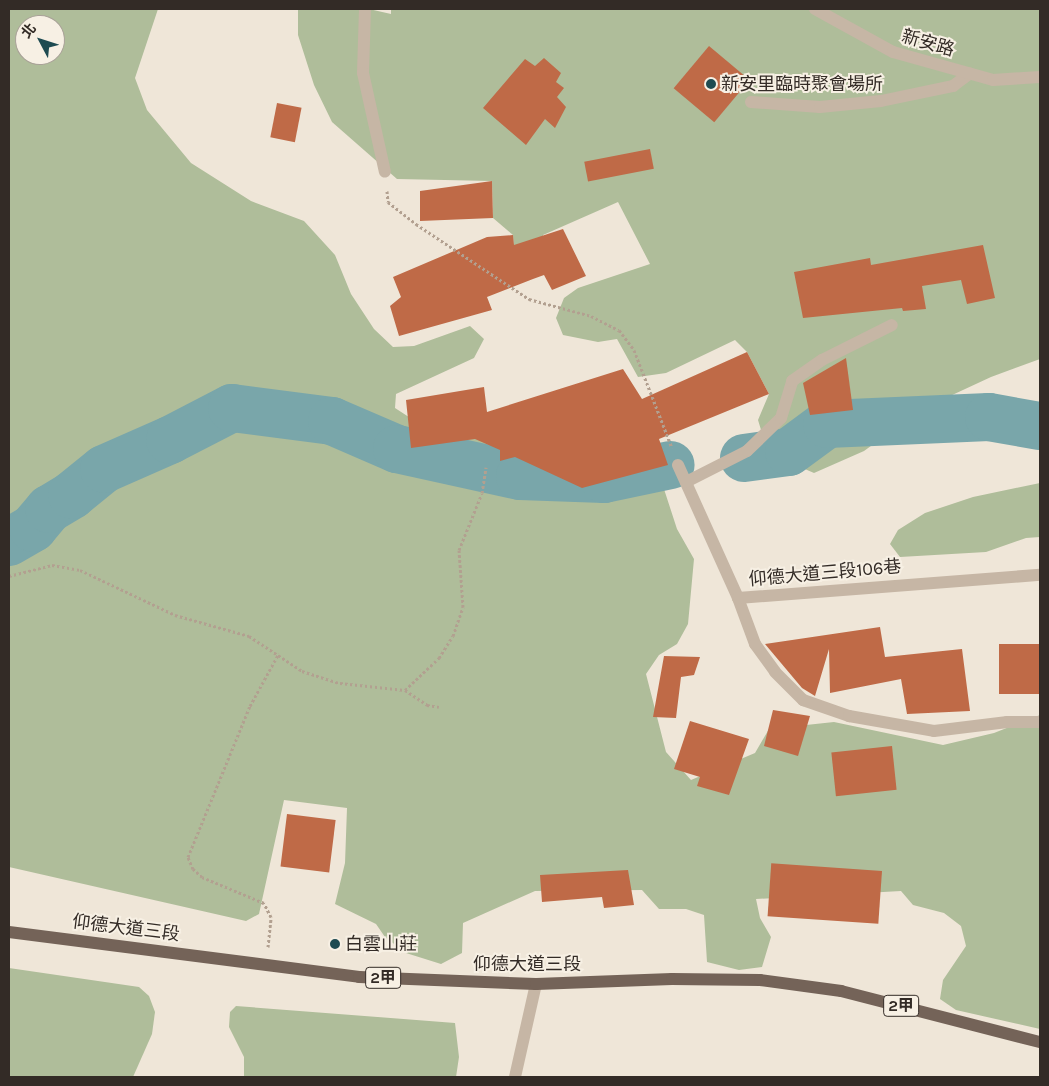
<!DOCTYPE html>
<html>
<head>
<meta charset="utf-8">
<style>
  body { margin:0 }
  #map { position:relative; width:1049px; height:1086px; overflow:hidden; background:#efe6d8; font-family:Karla,"Noto Sans TC",sans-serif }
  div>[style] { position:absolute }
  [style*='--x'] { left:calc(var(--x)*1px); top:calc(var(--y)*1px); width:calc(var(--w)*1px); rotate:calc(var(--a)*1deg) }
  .green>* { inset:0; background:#afbd9a }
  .river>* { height:48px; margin:-24px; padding:0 24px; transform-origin:24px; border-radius:24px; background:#79a6aa }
  .building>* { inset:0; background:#bf6a47; transform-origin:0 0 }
  .path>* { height:3px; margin-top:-1.5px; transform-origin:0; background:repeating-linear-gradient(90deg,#b2a090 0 2.5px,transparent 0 5px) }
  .service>* { height:12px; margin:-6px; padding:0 6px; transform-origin:6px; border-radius:6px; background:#c6b6a5 }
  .minor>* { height:12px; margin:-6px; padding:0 6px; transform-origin:6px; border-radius:6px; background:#c6b6a5 }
  .primary>* { height:12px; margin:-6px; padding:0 6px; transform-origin:6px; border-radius:6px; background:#746358 }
  .dots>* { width:14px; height:14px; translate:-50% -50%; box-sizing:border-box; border:2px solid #f7f0e4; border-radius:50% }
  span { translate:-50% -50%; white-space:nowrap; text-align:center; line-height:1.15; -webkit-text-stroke:4px #f7f0e4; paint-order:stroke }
  .shield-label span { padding:1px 4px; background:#f7f0e4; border:1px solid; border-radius:4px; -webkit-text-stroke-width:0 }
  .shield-label { font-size:16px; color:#332b26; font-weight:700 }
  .street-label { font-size:18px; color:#332b26 }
  .poi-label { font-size:18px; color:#332b26 }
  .left { translate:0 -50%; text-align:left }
  .frame { position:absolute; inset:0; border:10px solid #332b26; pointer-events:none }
  .north { position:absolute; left:15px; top:15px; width:50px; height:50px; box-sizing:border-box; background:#f7f0e4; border:1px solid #a9a198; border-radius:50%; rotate:310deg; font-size:14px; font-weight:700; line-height:20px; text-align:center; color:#332b26 }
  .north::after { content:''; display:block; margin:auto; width:18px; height:22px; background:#1e4b51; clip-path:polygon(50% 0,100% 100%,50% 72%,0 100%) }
</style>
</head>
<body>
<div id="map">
  <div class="green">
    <div style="clip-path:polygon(evenodd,9px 9px,158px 9px,135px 78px,147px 110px,191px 163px,251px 201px,304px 221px,335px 255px,351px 294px,374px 329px,393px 347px,414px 346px,470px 326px,484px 339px,474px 358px,396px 394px,395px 408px,432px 432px,514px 444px,619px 467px,663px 486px,677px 529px,694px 559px,688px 624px,677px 644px,659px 655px,646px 674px,666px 752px,691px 780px,755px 753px,769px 729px,834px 722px,943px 745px,994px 733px,1040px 715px,1040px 1029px,956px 1010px,940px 999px,943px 980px,966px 946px,961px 926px,944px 913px,913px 905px,901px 891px,756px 899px,760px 918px,771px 937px,762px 967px,739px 970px,707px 962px,704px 915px,686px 909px,659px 909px,642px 890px,535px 891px,463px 923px,462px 953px,441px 964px,406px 953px,385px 937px,376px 924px,335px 904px,345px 863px,347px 808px,284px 800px,259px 914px,246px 921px,9px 867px,9px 9px,25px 25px,55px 25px,55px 55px,25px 55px,25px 25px)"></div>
    <div style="clip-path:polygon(298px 9px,369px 9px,391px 14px,391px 9px,1040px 9px,1040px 359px,991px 377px,922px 409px,864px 451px,814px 473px,768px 453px,758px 420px,769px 394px,747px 352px,735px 340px,666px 373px,638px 377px,617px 339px,598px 342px,563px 335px,556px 318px,564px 298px,578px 288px,650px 264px,618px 202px,543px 235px,543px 244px,514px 251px,513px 235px,493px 218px,492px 181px,397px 179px,332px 122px,314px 85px,298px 35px)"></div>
    <div style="clip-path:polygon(1040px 483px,1040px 537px,1026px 538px,986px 552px,900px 557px,890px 544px,898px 530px,925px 513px,973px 497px)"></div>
    <div style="clip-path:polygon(9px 968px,139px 987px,149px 996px,155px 1012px,152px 1034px,133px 1077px,9px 1077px)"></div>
    <div style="clip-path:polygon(236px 1006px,455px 1023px,459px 1057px,456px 1077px,244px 1077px,244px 1057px,229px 1027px,230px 1012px)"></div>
  </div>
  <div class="river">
    <div style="--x:744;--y:458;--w:45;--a:-7.6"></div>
    <div style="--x:789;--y:452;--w:47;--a:-36.4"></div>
    <div style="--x:827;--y:424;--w:162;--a:-2.5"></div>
    <div style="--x:989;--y:417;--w:52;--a:10"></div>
    <div style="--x:9;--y:542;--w:28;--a:-30"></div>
    <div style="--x:33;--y:528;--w:25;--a:-50"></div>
    <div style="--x:49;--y:509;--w:27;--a:-31"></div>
    <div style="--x:72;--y:495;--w:41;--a:-39.1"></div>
    <div style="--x:104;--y:469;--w:72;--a:-23.7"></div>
    <div style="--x:170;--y:440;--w:70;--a:-27.3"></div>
    <div style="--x:232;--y:408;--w:101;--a:7.4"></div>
    <div style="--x:332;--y:421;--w:71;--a:23.3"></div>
    <div style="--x:397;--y:449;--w:126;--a:12.4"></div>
    <div style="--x:520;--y:476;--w:84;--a:2"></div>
    <div style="--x:604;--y:479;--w:68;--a:-11.8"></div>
  </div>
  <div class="building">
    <div style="left:709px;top:46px;width:53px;height:55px;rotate:40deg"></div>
    <div style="clip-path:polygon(544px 58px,561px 73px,556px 82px,564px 88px,557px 97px,566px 107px,555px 128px,545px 119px,526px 145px,483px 108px,525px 59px,535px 66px)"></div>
    <div style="left:277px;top:103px;width:25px;height:35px;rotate:11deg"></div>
    <div style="left:650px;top:149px;width:20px;height:67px;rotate:79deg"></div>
    <div style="clip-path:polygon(492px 181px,493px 218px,420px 221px,420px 191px)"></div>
    <div style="clip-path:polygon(563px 229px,586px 276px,552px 290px,544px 275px,533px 279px,487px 297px,492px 310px,399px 336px,390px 306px,401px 297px,393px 277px,487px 237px,513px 235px,514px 245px)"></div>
    <div style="clip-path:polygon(983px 245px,995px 298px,967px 304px,961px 280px,922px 286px,926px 309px,903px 311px,902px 308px,803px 318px,794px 272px,870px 258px,871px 265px)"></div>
    <div style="clip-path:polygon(747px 352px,769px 394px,659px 439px,668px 465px,582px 488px,515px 457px,500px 461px,500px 450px,475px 439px,411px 448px,406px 400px,484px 387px,487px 412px,623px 369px,642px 399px)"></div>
    <div style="clip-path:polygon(846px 358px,853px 410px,810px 415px,803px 383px)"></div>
    <div style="clip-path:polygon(880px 627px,885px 657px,962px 649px,970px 711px,907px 714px,901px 679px,830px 693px,829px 649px,815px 696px,802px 688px,765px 644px)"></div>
    <div style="left:1040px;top:644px;width:50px;height:41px;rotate:90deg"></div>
    <div style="clip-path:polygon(664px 656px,700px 657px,694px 675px,681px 677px,676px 718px,653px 717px)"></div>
    <div style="clip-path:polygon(773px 710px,810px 716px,798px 756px,764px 746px)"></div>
    <div style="clip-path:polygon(690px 721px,749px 739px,729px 795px,697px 786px,700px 777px,674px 769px)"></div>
    <div style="left:892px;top:746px;width:44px;height:61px;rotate:84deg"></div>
    <div style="left:287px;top:814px;width:49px;height:53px;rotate:7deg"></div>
    <div style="clip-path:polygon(628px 870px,634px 905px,604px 908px,602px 897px,542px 902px,540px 875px)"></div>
    <div style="left:882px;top:871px;width:53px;height:111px;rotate:94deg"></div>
  </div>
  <div class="path">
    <div style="--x:387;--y:191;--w:11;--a:85"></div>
    <div style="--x:388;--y:202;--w:36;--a:38"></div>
    <div style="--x:416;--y:224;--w:136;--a:33.6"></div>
    <div style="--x:529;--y:299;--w:64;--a:15.3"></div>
    <div style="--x:591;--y:316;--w:31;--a:27"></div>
    <div style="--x:619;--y:330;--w:25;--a:53"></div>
    <div style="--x:634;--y:350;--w:105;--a:68.8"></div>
    <div style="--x:9;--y:576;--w:44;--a:-14.3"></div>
    <div style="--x:52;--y:565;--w:28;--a:10"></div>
    <div style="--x:80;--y:570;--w:105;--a:25.3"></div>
    <div style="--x:175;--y:615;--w:77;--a:15.8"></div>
    <div style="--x:249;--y:636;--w:64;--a:33.4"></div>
    <div style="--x:302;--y:671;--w:40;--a:18"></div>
    <div style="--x:340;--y:683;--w:65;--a:6.1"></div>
    <div style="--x:405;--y:690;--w:27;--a:34"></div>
    <div style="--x:427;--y:705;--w:12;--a:9"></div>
    <div style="--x:405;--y:690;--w:47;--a:-43.3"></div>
    <div style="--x:439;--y:658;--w:26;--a:-58"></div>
    <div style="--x:453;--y:636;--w:31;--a:-71"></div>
    <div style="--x:463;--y:607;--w:57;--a:-94"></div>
    <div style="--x:459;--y:550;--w:61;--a:-68"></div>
    <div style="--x:482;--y:493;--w:26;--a:-81"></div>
    <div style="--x:268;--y:947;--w:30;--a:-84"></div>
    <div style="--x:271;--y:917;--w:16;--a:-117"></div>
    <div style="--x:264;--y:903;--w:67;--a:-157.2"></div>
    <div style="--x:202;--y:877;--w:12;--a:-138"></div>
    <div style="--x:193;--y:869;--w:13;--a:-113"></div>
    <div style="--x:188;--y:857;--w:163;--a:-67.7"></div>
    <div style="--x:250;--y:706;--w:60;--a:-61.3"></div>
  </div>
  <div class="service">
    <div style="--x:365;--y:9;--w:64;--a:91.8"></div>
    <div style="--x:363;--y:73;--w:101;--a:77.5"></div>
    <div style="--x:751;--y:102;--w:69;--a:4.1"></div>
    <div style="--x:820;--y:107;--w:61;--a:-5.6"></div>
    <div style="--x:881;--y:101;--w:74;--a:-11.8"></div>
    <div style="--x:953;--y:86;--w:21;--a:-37"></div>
    <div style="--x:678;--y:465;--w:146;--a:65.7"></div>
    <div style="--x:738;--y:598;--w:49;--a:69.7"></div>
    <div style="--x:755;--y:644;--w:34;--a:54"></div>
    <div style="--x:775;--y:672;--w:40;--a:45"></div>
    <div style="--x:803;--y:700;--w:49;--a:19.2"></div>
    <div style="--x:849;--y:716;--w:86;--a:10"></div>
    <div style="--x:934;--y:731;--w:74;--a:-7"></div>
    <div style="--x:1007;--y:722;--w:33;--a:0"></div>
    <div style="--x:686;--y:482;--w:68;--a:-26.9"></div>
    <div style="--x:747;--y:451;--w:47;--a:-44.1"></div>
    <div style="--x:781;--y:418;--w:39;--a:-73"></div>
    <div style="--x:792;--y:381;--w:37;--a:-35"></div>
    <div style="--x:822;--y:360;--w:78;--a:-26.6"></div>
    <div style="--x:738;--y:598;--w:303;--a:-4.4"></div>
    <div style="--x:515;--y:1077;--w:95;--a:-77.3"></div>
  </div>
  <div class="minor">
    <div style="--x:815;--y:9;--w:89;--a:28.9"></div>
    <div style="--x:893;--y:52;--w:104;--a:15.6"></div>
    <div style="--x:993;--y:80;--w:47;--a:-3.7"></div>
  </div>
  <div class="primary">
    <div style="--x:9;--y:932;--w:353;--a:7.3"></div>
    <div style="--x:359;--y:977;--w:177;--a:2.3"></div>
    <div style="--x:536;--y:984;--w:136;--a:-2.1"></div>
    <div style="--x:672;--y:979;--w:88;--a:0.7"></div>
    <div style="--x:760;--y:980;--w:82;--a:7.7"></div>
    <div style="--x:841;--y:991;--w:205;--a:14.4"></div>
  </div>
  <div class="dots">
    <div style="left:711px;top:84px;background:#1e4b51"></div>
    <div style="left:335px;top:944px;background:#1e4b51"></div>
  </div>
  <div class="shield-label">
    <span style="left:383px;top:978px">2甲</span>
    <span style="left:901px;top:1006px">2甲</span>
  </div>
  <div class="street-label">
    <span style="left:928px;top:43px;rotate:16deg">新安路</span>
    <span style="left:825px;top:573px;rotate:-5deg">仰德大道三段106巷</span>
    <span style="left:126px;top:928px;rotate:7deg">仰德大道三段</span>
    <span style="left:527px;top:964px">仰德大道三段</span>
  </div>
  <div class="poi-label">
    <span class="left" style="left:721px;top:84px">新安里臨時聚會場所</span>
    <span class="left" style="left:345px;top:944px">白雲山莊</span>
  </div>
  <div class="frame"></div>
  <div class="north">北</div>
</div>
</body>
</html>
